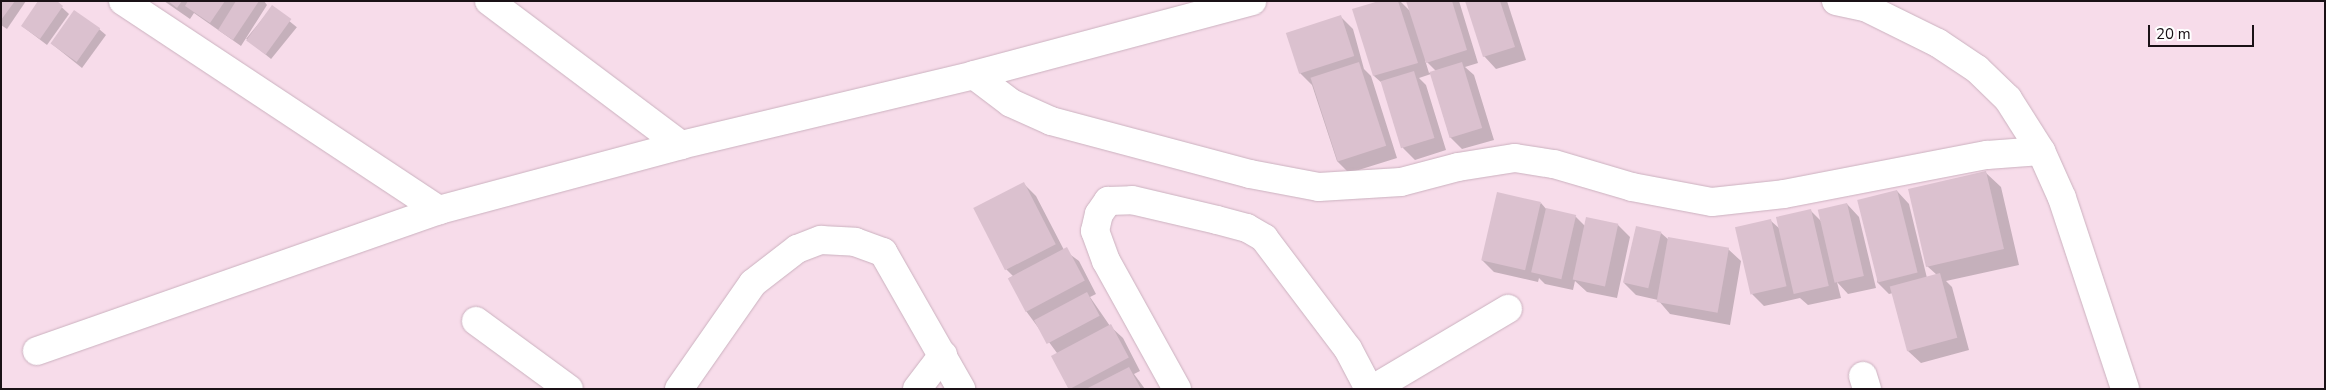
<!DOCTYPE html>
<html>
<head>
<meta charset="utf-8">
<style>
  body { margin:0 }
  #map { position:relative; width:2326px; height:390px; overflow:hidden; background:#f7dcea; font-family:"Nunito Sans",sans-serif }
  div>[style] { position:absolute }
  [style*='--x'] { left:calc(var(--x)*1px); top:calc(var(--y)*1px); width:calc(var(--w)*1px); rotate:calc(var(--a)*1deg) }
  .shadow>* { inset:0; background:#0003; transform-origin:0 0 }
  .building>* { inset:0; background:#dbc1cf; transform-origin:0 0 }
  .roads { filter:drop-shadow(0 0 1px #cbb1bf) drop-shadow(0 0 1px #cbb1bf) }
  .street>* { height:28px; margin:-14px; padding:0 14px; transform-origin:14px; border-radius:14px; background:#fff }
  span { translate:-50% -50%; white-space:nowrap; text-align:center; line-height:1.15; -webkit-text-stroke:4.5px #fff; paint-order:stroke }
  .frame { position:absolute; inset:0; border:2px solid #1a1116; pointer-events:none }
  .scale { position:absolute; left:2148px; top:25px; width:106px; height:22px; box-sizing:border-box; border:2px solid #1a1116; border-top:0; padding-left:6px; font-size:15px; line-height:18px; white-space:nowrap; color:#1a1116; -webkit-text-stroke:4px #fff; paint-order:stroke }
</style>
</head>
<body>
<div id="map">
  <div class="shadow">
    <div style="clip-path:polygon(1px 1px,26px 1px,7px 29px,1px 25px)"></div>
    <div style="clip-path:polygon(55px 1px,69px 14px,47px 45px,22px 26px)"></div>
    <div style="clip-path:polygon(164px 1px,264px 1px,267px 5px,241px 46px,194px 13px,190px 19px)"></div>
    <div style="clip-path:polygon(evenodd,1383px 1px,1400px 1px,1411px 12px,1408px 1px,1459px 1px,1478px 63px,1465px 67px,1474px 75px,1494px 140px,1462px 149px,1450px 137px,1431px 74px,1419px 78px,1426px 85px,1446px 150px,1415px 160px,1403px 148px,1383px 84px,1374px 76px,1383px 1px,1425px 60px,1436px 71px,1429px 73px,1425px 60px)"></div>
    <div style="clip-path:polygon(1466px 1px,1507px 1px,1526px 60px,1496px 69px,1484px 56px)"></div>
    <div style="left:272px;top:7px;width:32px;height:41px;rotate:39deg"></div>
    <div style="clip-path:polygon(1341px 17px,1353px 29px,1364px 69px,1371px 76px,1397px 158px,1349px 173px,1337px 161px,1312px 85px,1300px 73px)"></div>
    <div style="clip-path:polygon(99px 29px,106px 35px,82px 68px,52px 44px)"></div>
    <div style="clip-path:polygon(1985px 172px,2001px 187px,2019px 265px,1946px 281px,1952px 287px,1969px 350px,1921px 363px,1908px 351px,1893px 293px,1889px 294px,1877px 282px,1897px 191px,1909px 204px,1927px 278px,1937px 275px,1927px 266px)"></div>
    <div style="clip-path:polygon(1023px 183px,1036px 196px,1064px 250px,1079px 261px,1096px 294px,1090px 297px,1110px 326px,1123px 338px,1140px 371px,1134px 374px,1145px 389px,1069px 388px,1057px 353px,1026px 311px,1009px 278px,1013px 276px,1006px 269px)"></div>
    <div style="clip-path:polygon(1541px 203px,1547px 210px,1576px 217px,1585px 226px,1618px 225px,1630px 237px,1617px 298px,1587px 292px,1575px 281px,1573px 290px,1545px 284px,1539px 278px,1538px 282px,1494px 272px,1482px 260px)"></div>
    <div style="clip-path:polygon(1847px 204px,1859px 217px,1876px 288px,1848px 294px,1837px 282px,1841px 298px,1808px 305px,1800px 298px,1764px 306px,1752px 294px,1771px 221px,1780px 229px,1810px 210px,1822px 222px)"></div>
    <div style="clip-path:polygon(1661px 233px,1669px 240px,1728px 249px,1741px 261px,1730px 325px,1670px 314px,1658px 300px,1636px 295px,1624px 283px)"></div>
  </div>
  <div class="building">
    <div style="clip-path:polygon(1px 1px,15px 1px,1px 20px)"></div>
    <div style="clip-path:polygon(38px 1px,57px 1px,63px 6px,40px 39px,21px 26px)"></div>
    <div style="clip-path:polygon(168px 1px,182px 1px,177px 8px)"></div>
    <div style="clip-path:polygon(188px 1px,225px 1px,210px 23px,185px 6px)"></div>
    <div style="clip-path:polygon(236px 1px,259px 1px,233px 40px,218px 30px)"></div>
    <div style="clip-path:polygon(1379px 1px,1398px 1px,1418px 63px,1373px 76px,1352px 9px)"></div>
    <div style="clip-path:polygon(1406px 1px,1452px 1px,1467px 50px,1426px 63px)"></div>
    <div style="clip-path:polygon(1465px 1px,1500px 1px,1515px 47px,1483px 57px)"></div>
    <div style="left:272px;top:5px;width:24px;height:44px;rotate:36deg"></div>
    <div style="left:74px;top:10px;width:32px;height:41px;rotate:35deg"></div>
    <div style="left:1341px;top:15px;width:43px;height:58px;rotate:72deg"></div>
    <div style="left:1359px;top:62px;width:88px;height:51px;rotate:72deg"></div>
    <div style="left:1462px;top:62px;width:69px;height:34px;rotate:73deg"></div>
    <div style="left:1414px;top:71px;width:70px;height:35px;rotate:73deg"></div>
    <div style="left:1986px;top:171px;width:80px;height:80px;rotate:77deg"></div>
    <div style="left:1024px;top:182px;width:70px;height:57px;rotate:63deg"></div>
    <div style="left:1897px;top:190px;width:85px;height:41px;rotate:76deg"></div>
    <div style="left:1497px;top:192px;width:45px;height:70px;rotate:13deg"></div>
    <div style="left:1847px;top:203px;width:75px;height:30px;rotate:77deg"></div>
    <div style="left:1546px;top:208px;width:31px;height:66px;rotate:13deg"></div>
    <div style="left:1811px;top:209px;width:79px;height:36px;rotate:77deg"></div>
    <div style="left:1586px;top:217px;width:33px;height:64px;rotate:12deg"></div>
    <div style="left:1771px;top:219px;width:69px;height:37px;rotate:77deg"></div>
    <div style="left:1636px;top:226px;width:26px;height:58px;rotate:13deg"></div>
    <div style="left:1668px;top:237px;width:62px;height:66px;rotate:10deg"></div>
    <div style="left:1067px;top:247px;width:38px;height:67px;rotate:62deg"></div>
    <div style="left:1940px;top:273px;width:67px;height:52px;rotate:75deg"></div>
    <div style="left:1087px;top:292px;width:27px;height:60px;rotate:62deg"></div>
    <div style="left:1111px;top:324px;width:38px;height:68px;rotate:62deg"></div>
    <div style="clip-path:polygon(1129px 367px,1141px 389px,1086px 389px)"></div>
  </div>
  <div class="roads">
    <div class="street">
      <div style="--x:123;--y:1;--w:379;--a:33.5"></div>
      <div style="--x:439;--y:210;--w:251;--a:-15"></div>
      <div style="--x:681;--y:145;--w:301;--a:-13.4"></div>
      <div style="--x:974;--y:75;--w:46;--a:37.1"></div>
      <div style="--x:1011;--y:103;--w:44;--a:24.2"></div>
      <div style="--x:1051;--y:121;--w:206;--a:14.9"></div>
      <div style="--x:1250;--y:174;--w:70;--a:10.7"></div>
      <div style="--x:1319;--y:187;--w:82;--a:-3.5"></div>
      <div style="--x:1401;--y:182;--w:59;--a:-14.7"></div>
      <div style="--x:1458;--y:167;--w:58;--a:-9"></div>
      <div style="--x:1515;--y:158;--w:39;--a:9"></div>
      <div style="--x:1554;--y:164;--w:81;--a:16.4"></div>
      <div style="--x:1632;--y:187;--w:81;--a:10.6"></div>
      <div style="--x:1712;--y:202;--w:72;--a:-6.3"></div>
      <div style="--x:1784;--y:194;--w:207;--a:-10.9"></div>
      <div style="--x:1987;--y:155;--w:54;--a:-4.2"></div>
      <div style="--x:2041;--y:151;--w:51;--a:65.9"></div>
      <div style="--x:2062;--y:198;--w:201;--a:71.7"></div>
      <div style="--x:489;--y:1;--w:240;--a:36.9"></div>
      <div style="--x:1836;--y:1;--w:30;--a:12"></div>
      <div style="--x:1865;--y:7;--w:81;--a:26.3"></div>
      <div style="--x:1938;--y:43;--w:47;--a:33.7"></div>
      <div style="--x:1977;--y:69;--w:43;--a:44.1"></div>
      <div style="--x:2008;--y:99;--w:62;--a:57.6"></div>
      <div style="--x:974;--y:75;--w:288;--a:-14.9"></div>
      <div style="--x:476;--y:321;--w:115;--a:36.2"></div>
      <div style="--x:37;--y:351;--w:426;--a:-19.3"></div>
      <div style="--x:1863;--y:376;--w:14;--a:73"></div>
      <div style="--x:679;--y:389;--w:129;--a:-55.1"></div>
      <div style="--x:753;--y:283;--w:56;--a:-37.7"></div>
      <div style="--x:797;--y:249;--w:26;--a:-21"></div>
      <div style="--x:821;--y:240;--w:34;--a:3"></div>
      <div style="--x:855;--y:242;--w:30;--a:20"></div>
      <div style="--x:883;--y:252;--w:158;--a:60.3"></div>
      <div style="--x:917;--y:389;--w:43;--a:-52.6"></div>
      <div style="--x:1177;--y:389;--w:146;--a:-119"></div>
      <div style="--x:1106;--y:261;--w:32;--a:-110"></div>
      <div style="--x:1095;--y:231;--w:17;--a:-77"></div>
      <div style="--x:1099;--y:214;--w:16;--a:-55"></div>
      <div style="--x:1108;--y:201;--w:24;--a:-2"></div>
      <div style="--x:1132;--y:200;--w:87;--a:13.2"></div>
      <div style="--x:1217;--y:220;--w:31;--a:15"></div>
      <div style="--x:1247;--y:228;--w:20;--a:30"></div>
      <div style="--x:1264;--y:238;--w:139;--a:52.9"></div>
      <div style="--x:1348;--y:349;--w:45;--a:62.3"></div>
      <div style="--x:1373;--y:389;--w:157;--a:-30.7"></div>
    </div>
  </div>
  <div class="frame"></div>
  <div class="scale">20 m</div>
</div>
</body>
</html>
